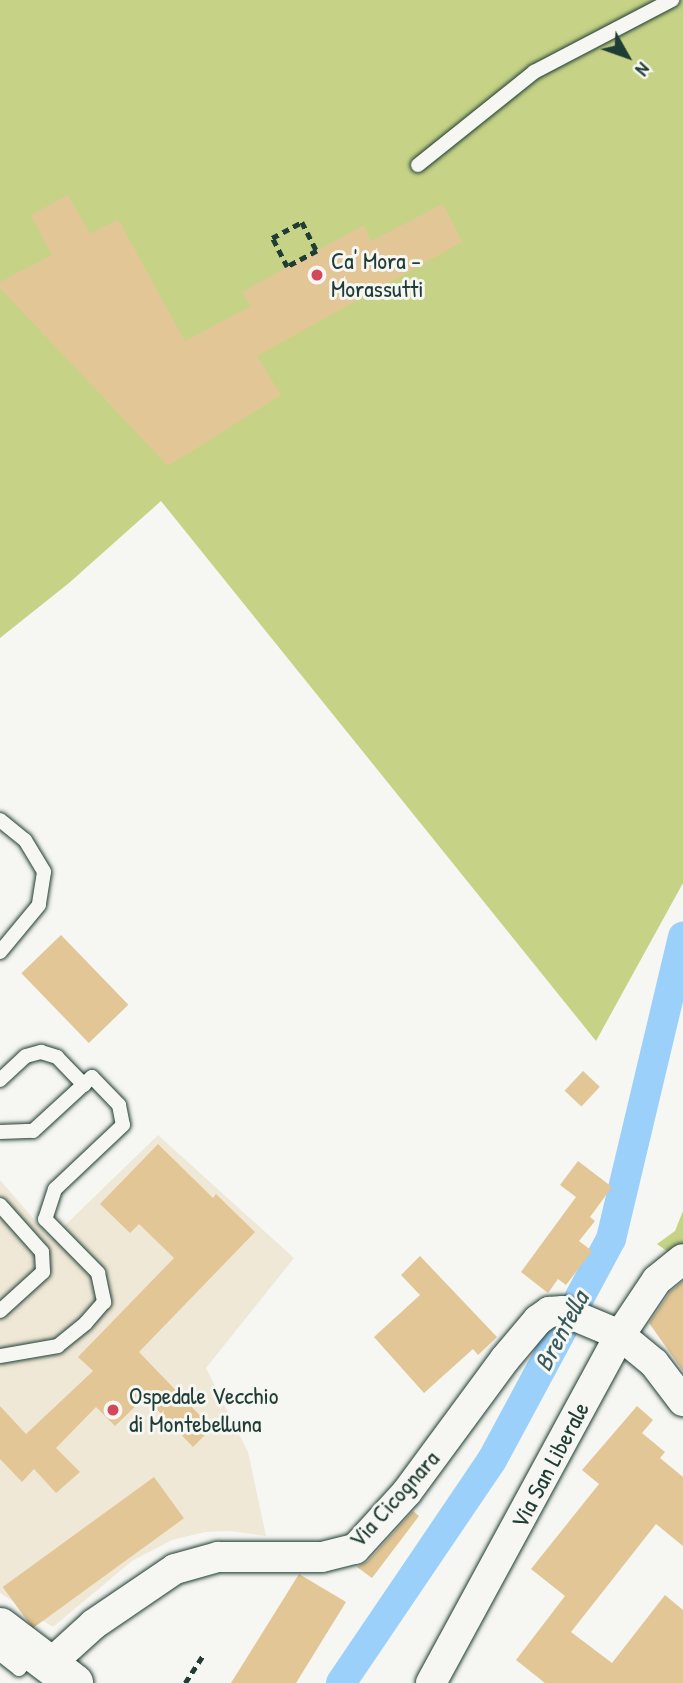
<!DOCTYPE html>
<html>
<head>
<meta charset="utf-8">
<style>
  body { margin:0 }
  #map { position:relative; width:683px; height:1683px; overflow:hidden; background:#f6f6f2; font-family:"Patrick Hand",sans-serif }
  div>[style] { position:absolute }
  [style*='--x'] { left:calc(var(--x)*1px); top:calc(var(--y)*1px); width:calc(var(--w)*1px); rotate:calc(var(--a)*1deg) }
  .built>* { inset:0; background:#f0e8d6 }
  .green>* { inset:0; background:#c6d387 }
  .canal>* { height:30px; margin:-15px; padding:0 15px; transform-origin:15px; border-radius:15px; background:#9ad0f9 }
  .building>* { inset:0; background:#e2c696; transform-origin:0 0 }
  .path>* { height:4.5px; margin-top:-2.25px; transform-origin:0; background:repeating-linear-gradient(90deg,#1f3d34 0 7px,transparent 0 12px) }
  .roads { filter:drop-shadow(0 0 2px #1f3d34) drop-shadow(0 0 2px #1f3d34) }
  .lane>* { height:14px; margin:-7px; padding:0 7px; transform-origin:7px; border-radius:7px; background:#f6f6f2 }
  .street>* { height:30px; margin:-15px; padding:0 15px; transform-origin:15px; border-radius:15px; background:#f6f6f2 }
  .secondary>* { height:38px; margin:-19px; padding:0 19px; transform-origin:19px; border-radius:19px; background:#f6f6f2 }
  .dots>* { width:19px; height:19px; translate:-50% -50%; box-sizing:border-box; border:4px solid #f6f6f2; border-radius:50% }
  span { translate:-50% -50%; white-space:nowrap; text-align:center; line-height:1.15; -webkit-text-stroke:6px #f6f6f2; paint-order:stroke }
  .poi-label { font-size:24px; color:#1f3d34 }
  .left { translate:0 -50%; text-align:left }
  .street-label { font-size:24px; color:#1f3d34 }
  .water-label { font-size:26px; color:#385a5b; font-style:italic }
  .north { position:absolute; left:592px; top:21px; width:70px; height:70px; -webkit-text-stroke:5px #f6f6f2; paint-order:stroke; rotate:130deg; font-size:19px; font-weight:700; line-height:28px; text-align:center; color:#1f3d34 }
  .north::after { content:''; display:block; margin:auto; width:24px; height:32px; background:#1f3d34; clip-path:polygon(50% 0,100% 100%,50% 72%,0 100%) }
</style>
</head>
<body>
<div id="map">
  <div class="built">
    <div style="clip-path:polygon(158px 1135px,294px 1258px,206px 1368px,248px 1452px,266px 1536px,230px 1531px,205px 1532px,172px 1540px,132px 1561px,53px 1627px,0 1593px,0 1180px,51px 1239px)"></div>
  </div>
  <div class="green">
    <div style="clip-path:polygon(0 0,683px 0,683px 883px,596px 1041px,161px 501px,69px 583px,0 638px)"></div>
    <div style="clip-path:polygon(683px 1211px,683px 1263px,657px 1244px,675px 1231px)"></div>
  </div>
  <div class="canal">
    <div style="--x:341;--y:1683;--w:269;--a:-55.9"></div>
    <div style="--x:492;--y:1460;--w:251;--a:-61.7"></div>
    <div style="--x:611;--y:1239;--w:311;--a:-76.6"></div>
  </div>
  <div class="building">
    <div style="clip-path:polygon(68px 195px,90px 234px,118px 219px,185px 341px,251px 306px,242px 292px,364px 225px,371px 241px,443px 204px,462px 242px,257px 356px,281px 395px,168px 466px,0 288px,0 282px,52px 255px,31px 215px)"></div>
    <div style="left:61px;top:935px;width:97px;height:55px;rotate:46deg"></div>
    <div style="left:583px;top:1071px;width:23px;height:27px;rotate:43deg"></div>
    <div style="clip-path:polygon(158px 1144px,213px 1198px,216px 1194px,255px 1232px,139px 1352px,212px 1428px,193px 1447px,145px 1397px,115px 1426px,96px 1407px,56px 1448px,80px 1472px,56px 1493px,34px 1469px,22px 1482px,0 1459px,0 1406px,26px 1434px,93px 1371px,78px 1357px,174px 1258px,139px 1224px,130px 1233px,100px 1204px)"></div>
    <div style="clip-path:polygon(578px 1161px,612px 1187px,590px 1217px,595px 1221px,579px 1241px,592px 1251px,566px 1285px,558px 1279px,548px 1293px,521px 1272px,576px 1197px,560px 1185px)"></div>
    <div style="clip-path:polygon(420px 1256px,497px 1337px,478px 1355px,473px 1349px,424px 1393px,374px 1337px,420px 1295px,401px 1275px)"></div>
    <div style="clip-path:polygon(683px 1281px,683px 1371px,649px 1323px,670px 1292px)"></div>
    <div style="clip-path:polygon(637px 1406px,653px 1420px,642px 1433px,665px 1452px,660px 1458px,683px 1477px,683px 1546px,656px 1524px,571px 1632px,612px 1663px,665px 1595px,683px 1610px,683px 1683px,545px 1683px,516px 1660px,565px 1596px,531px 1569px,599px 1484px,582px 1470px)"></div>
    <div style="left:154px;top:1477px;width:51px;height:187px;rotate:54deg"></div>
    <div style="clip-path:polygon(413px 1511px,419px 1516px,372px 1578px,357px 1567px,368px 1561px)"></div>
    <div style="clip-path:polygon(299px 1574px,346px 1602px,296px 1683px,231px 1683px)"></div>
  </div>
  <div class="path">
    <div style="--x:302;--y:222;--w:33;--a:63"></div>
    <div style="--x:317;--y:251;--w:34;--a:152"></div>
    <div style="--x:287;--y:267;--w:33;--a:-117"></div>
    <div style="--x:272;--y:238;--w:34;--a:-28"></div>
    <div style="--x:185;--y:1683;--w:35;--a:-57"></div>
  </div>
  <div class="roads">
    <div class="lane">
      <div style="--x:418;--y:165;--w:149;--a:-38.7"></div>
      <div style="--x:534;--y:72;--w:156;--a:-27.6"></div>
      <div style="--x:0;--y:820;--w:32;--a:39"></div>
      <div style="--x:25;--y:840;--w:37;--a:59"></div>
      <div style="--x:44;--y:872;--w:33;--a:99"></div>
      <div style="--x:39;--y:905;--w:61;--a:129.7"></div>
      <div style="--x:0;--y:1080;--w:35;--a:-43"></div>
      <div style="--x:26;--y:1056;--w:16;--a:-15"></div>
      <div style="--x:41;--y:1052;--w:17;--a:17"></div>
      <div style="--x:57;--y:1057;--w:39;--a:46"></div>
      <div style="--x:0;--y:1132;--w:33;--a:-2"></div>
      <div style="--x:33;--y:1131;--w:80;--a:-42.5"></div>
      <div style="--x:92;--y:1077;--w:39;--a:46"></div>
      <div style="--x:119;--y:1105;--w:20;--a:79"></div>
      <div style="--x:123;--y:1125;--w:93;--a:136.7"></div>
      <div style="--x:55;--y:1189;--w:32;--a:108"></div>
      <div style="--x:45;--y:1219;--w:76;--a:45.5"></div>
      <div style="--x:98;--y:1273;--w:30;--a:78"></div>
      <div style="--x:104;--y:1302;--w:28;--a:131"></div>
      <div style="--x:86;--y:1323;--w:36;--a:141"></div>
      <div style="--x:58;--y:1346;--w:59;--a:170.2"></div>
      <div style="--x:0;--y:1205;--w:63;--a:48.2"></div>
      <div style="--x:42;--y:1252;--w:20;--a:87"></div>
      <div style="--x:43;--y:1272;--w:58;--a:137.8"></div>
      <div style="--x:0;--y:1654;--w:24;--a:38"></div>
      <div style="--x:19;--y:1669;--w:21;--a:-51"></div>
    </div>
    <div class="street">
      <div style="--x:50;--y:1664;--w:59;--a:-42.3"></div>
      <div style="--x:94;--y:1624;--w:98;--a:-34.2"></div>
      <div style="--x:175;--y:1569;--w:45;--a:-15.6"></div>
      <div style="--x:218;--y:1557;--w:104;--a:0"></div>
      <div style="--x:322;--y:1557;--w:34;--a:-14"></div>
      <div style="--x:355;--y:1549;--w:77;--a:-47.6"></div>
      <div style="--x:407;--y:1492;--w:165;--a:-53.6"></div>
      <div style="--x:505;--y:1359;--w:51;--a:-49.8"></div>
      <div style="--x:538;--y:1320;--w:14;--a:-36"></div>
      <div style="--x:549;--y:1312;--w:14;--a:-4"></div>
      <div style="--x:563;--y:1311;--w:62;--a:22.8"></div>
      <div style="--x:620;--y:1335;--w:44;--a:39.5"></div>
      <div style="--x:654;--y:1363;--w:48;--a:52.7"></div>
      <div style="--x:431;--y:1683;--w:396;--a:-61.5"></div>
      <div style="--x:620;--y:1335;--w:66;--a:-56.1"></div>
      <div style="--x:657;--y:1280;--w:33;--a:-39"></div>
    </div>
    <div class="secondary">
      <div style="--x:0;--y:1627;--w:93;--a:37.1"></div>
    </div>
  </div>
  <div class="dots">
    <div style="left:317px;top:275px;background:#d1495b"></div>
    <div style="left:113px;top:1410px;background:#d1495b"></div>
  </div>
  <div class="poi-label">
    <span class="left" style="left:331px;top:275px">Ca' Mora -<br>Morassutti</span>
    <span class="left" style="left:129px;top:1410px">Ospedale Vecchio<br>di Montebelluna</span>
  </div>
  <div class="street-label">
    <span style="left:550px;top:1465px;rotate:-62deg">Via San Liberale</span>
    <span style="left:394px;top:1499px;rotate:-48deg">Via Cicognara</span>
  </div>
  <div class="water-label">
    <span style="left:561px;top:1331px;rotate:-62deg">Brentella</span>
  </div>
  <div class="north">N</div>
</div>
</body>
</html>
